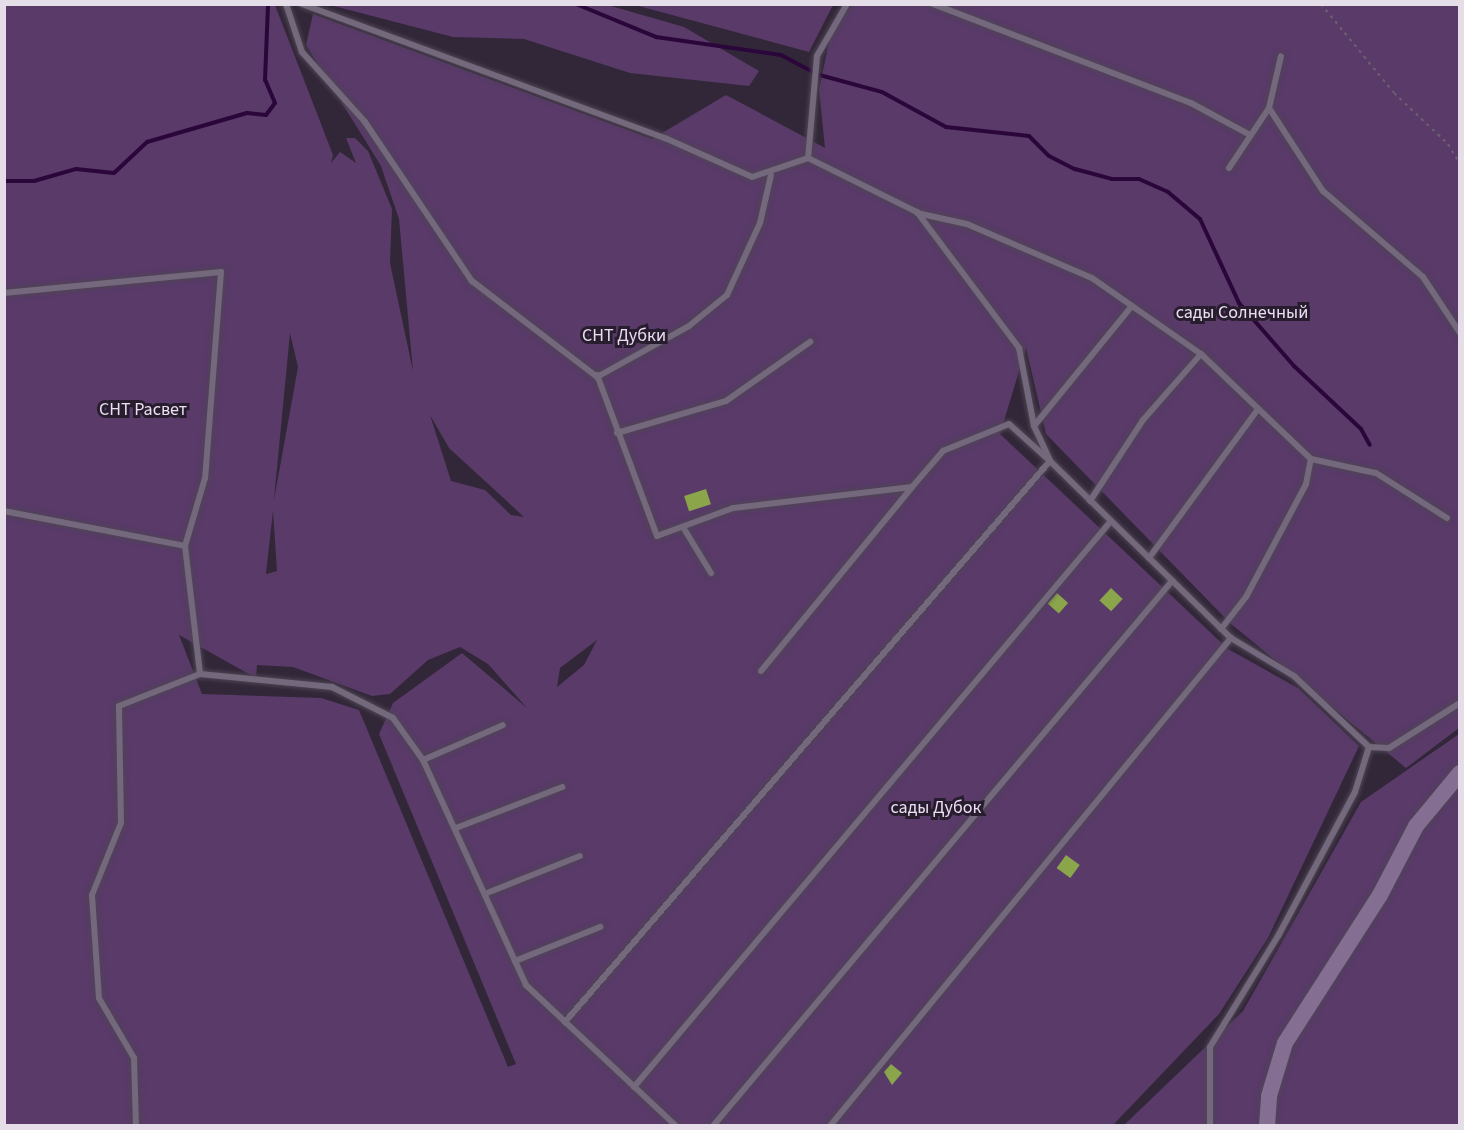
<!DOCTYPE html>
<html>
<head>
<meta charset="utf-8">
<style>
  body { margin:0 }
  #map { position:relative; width:1464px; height:1130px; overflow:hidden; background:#322738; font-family:"Source Sans 3",sans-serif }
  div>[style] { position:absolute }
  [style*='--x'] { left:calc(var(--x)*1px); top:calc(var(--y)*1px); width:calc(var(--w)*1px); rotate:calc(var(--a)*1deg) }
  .green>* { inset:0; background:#593a69 }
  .stream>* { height:4px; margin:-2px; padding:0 2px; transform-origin:2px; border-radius:2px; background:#2b063b }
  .building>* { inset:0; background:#8ba54a; transform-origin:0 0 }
  .path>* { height:2px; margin-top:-1px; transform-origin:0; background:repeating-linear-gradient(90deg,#6a6070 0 3px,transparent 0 7.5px) }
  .roads { filter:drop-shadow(0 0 2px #4e4554) drop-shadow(0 0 2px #4e4554) }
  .lane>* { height:6px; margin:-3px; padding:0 3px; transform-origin:3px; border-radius:3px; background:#74687c }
  .secondary>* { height:16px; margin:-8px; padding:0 8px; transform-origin:8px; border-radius:8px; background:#846e92 }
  span { translate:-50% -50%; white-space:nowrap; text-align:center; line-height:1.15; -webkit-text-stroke:6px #281d2e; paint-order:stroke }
  .park-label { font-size:18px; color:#ebdef2 }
  .frame { position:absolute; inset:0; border:6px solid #e5dee9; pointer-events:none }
</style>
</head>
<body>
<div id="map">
  <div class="green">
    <div style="clip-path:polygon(evenodd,5px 5px,275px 5px,333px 155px,331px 163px,340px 152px,356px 163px,346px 138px,355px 138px,368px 151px,392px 209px,390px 263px,413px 371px,399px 219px,381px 166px,306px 45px,313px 14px,652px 139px,726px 95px,825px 148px,819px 90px,831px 32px,852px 5px,1459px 5px,1459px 728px,1406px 768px,1230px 623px,1046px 434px,1026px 348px,1000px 434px,1228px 649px,1298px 688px,1359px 746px,1268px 938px,1219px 1014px,1113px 1125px,5px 1126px,5px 5px,290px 333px,298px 367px,274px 500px,274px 499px,290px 333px,5px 5px,430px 415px,449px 448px,524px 517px,511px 515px,485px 490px,451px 481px,430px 415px,5px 5px,273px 511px,277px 571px,267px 574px,266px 573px,273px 511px,5px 5px,179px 635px,256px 678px,257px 665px,293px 667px,372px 696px,390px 694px,428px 660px,460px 647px,488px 664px,527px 708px,462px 653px,393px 703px,379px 734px,516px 1064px,508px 1067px,359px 710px,321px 698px,202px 694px,179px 635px,5px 5px,597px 640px,584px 665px,557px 687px,560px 668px,597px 640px)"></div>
    <div style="clip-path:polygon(330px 5px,611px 6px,684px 27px,759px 71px,749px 86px,630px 73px,524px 39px,453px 37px)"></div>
    <div style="clip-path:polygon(635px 5px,833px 5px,809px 52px)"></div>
    <div style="clip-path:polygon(1459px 734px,1459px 1125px,1123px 1126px,1243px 1011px,1361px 802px)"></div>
  </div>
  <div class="stream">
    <div style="--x:576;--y:4;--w:87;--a:22.4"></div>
    <div style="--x:656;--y:37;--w:126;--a:8.2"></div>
    <div style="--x:781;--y:55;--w:40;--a:28"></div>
    <div style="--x:816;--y:74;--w:68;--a:15.3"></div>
    <div style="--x:882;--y:92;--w:73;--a:28.7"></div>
    <div style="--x:946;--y:127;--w:83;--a:6.2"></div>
    <div style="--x:1029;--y:136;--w:28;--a:45"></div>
    <div style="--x:1049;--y:156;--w:29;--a:27"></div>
    <div style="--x:1075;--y:169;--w:38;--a:15"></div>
    <div style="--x:1112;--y:179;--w:27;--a:0"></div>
    <div style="--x:1139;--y:179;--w:32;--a:24"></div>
    <div style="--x:1168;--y:192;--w:42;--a:40.2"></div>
    <div style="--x:1200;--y:219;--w:93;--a:65.1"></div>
    <div style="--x:1239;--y:303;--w:84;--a:48.9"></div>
    <div style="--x:1294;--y:366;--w:92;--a:43.2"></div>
    <div style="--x:1361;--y:429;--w:18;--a:61"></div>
    <div style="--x:4;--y:181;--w:30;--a:0"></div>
    <div style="--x:34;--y:181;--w:44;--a:-15.9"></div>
    <div style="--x:76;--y:169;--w:38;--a:6"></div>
    <div style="--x:114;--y:173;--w:45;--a:-43.2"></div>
    <div style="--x:147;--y:142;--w:104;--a:-16.2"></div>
    <div style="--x:247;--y:113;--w:19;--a:6"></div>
    <div style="--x:266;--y:115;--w:15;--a:-53"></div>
    <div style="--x:275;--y:103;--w:25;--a:-113"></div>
    <div style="--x:265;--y:80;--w:76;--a:-87.7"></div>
  </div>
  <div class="building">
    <div style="left:706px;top:489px;width:16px;height:23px;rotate:72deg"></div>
    <div style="left:1111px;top:588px;width:16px;height:17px;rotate:43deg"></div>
    <div style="left:1057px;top:593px;width:15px;height:14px;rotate:42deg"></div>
    <div style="left:1066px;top:855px;width:17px;height:16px;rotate:36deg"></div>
    <div style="clip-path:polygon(891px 1064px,902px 1073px,892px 1085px,884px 1072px)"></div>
  </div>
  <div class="path">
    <div style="--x:1321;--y:4;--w:115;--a:50.6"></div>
    <div style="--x:1394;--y:93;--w:74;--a:43.4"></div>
    <div style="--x:1448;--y:144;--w:23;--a:59"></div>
  </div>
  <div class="roads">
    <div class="lane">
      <div style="--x:286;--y:4;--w:51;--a:71.6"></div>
      <div style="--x:302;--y:52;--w:94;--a:48"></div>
      <div style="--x:365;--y:122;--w:192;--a:56.1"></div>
      <div style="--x:472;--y:281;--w:158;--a:37.5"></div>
      <div style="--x:597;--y:377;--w:105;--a:-29"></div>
      <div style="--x:689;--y:326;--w:49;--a:-39.2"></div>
      <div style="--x:727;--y:295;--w:79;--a:-65.4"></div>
      <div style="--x:760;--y:223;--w:49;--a:-77.1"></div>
      <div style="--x:302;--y:4;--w:387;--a:20.3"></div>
      <div style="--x:665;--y:138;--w:95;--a:24.1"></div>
      <div style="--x:752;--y:177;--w:59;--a:-18.7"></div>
      <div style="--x:847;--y:4;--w:60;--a:120"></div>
      <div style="--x:817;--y:56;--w:102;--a:95"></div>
      <div style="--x:808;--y:158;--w:122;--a:26.4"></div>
      <div style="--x:917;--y:212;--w:170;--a:53.1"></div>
      <div style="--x:1019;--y:348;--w:79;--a:79.1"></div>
      <div style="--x:1034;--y:426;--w:38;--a:65"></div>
      <div style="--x:1050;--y:461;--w:253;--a:44.4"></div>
      <div style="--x:1231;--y:638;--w:74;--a:31.1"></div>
      <div style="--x:1294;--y:676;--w:103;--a:43.4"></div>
      <div style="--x:1369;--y:747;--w:47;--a:107.3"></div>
      <div style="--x:1355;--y:792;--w:163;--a:118.1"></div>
      <div style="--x:1278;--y:936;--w:130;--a:121.5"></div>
      <div style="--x:1210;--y:1047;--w:79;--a:90"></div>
      <div style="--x:933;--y:4;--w:276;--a:21"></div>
      <div style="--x:1191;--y:103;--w:67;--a:28.5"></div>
      <div style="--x:1269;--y:108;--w:99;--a:57"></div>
      <div style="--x:1323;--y:191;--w:132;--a:40.7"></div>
      <div style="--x:1423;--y:277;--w:67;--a:56.5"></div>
      <div style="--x:1229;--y:168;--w:72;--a:-56.3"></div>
      <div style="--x:1269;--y:108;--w:53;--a:-77"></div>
      <div style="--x:917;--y:213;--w:51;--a:12.4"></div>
      <div style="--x:967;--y:224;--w:136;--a:23.4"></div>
      <div style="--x:1092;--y:278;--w:133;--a:34.9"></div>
      <div style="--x:1201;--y:354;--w:152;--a:43.7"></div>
      <div style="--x:1311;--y:459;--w:66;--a:12.2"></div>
      <div style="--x:1376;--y:473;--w:84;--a:32.4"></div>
      <div style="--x:4;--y:293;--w:218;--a:-5.5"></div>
      <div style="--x:221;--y:272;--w:207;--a:94.4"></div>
      <div style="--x:205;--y:478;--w:71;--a:106.4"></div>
      <div style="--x:1034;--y:426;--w:155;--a:-50.8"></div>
      <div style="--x:617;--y:433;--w:114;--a:-16.4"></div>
      <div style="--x:726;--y:401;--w:103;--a:-35.1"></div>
      <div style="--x:1090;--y:501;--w:97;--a:-56.8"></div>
      <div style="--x:1143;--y:420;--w:88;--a:-48.7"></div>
      <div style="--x:4;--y:511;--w:184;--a:10.9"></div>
      <div style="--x:185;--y:546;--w:129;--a:83.3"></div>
      <div style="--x:683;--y:527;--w:54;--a:58.7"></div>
      <div style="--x:1149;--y:558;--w:185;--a:-53.8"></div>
      <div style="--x:1221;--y:629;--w:41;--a:-52"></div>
      <div style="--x:1246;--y:597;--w:128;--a:-62"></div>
      <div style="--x:1306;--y:484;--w:25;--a:-79"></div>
      <div style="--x:761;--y:671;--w:238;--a:-50.6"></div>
      <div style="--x:1369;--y:747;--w:20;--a:3"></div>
      <div style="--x:1389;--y:748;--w:84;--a:-32.4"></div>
      <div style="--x:423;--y:760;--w:87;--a:-23.6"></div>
      <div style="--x:456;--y:828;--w:114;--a:-21.1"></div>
      <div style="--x:487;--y:893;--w:100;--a:-21.7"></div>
      <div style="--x:515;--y:961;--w:92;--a:-21.8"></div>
      <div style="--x:565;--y:1022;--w:742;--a:-49.16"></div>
      <div style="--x:1050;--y:461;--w:55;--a:-137.9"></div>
      <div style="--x:1009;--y:424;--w:71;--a:157.8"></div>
      <div style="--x:943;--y:451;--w:48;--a:130.7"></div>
      <div style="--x:912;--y:487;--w:180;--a:173.3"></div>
      <div style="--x:733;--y:508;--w:81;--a:159.8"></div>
      <div style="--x:657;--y:536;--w:172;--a:-110.4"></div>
      <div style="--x:634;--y:1087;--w:740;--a:-49.88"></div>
      <div style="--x:136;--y:1126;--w:68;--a:-91.7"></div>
      <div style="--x:134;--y:1058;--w:69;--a:-120.3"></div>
      <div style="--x:99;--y:998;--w:103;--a:-93.9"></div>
      <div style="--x:92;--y:895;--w:78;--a:-68.1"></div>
      <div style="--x:121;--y:823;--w:117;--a:-91"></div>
      <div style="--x:119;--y:706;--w:87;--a:-21.6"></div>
      <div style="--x:200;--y:674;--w:133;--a:5.6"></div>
      <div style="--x:332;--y:687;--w:68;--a:26.9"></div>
      <div style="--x:393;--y:718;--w:52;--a:54.5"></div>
      <div style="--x:423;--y:760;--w:247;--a:65.4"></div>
      <div style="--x:526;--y:985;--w:206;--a:43.2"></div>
      <div style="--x:713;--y:1126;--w:713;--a:-49.9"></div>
      <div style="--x:830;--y:1126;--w:632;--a:-50.59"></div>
    </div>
    <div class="secondary">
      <div style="--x:1267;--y:1126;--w:30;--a:-86"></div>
      <div style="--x:1269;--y:1096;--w:55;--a:-73.2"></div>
      <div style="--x:1285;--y:1043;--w:176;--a:-57.3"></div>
      <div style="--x:1380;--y:895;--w:78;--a:-62.4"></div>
      <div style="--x:1416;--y:826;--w:69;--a:-50.3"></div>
    </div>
  </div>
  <div class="park-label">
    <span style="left:1242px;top:313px">сады Солнечный</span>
    <span style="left:624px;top:336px">СНТ Дубки</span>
    <span style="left:143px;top:410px">СНТ Расвет</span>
    <span style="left:936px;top:808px">сады Дубок</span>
  </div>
  <div class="frame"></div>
</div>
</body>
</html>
